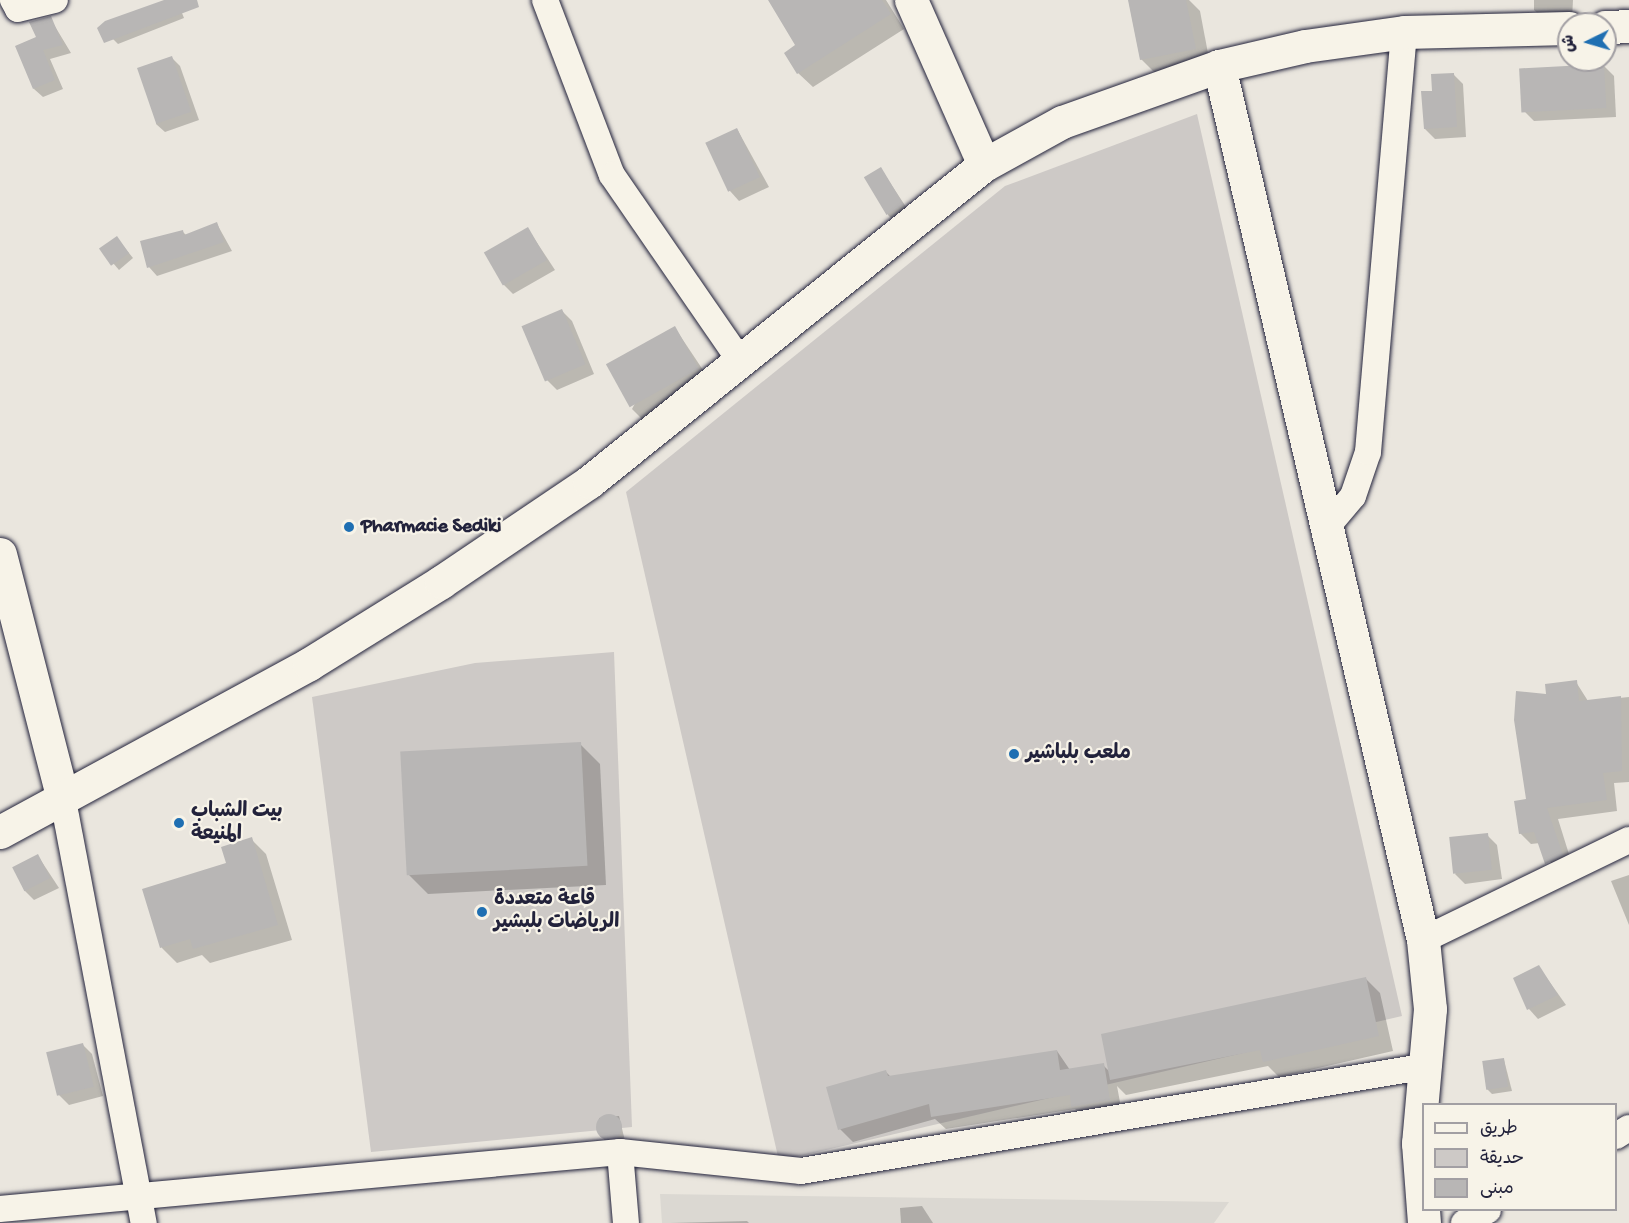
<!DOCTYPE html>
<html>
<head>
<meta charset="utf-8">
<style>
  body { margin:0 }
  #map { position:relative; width:1629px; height:1223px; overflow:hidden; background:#eae6de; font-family:"Gochi Hand","Playpen Sans Arabic",sans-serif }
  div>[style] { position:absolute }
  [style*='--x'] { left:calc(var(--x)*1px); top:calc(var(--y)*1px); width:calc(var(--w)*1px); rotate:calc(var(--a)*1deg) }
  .built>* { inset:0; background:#dbd8d2 }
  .green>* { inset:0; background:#cdc9c6 }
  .shadow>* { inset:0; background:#0003 }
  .building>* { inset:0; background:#b8b6b5; transform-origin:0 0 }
  .round { border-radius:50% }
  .roads { filter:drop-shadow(0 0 2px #22223b) drop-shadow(0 0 2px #22223b) }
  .street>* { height:26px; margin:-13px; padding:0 13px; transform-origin:13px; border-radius:13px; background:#f7f3e8 }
  .secondary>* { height:33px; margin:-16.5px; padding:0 16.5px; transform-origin:16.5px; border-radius:16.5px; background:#f7f3e8 }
  .dots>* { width:16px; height:16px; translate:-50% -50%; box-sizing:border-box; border:3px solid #f7f3e8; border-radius:50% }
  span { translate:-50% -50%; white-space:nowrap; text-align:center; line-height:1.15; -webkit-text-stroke:4.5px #f7f3e8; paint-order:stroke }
  .poi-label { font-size:20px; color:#22223b; font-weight:700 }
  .left { translate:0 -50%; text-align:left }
  .legend { position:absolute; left:1422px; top:1103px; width:195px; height:108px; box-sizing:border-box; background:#f7f3e8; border:2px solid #a29fa3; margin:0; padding:8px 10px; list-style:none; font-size:18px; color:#22223b }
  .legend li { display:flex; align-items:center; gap:12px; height:30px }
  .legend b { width:30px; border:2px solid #a29fa3 }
  .north { position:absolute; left:1557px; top:12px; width:60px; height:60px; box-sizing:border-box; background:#f7f3e8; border:2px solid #a29fa3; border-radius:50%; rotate:265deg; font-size:16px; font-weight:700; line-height:24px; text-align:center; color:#22223b }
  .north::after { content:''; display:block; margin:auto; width:21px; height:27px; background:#1f6fb2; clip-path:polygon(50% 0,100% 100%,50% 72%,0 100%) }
</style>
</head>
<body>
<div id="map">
  <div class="built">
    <div style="clip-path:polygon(660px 1194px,1229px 1202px,1214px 1223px,662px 1223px)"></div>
  </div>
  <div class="green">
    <div style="clip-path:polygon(1197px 114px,1402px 1016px,779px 1161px,626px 492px,1005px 186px)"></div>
    <div style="clip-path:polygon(614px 652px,632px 1127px,371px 1152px,312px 697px,475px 663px)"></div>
  </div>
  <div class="shadow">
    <div style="clip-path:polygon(168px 0,178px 3px,184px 18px,118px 44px,113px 39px)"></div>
    <div style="clip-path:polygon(777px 0,886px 0,904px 29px,813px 87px,798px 73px,797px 46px)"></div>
    <div style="clip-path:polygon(1130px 0,1189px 0,1200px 11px,1210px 64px,1156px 74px,1141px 59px)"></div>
    <div style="clip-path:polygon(1534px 0,1573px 0,1572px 19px,1544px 19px,1534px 10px)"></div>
    <div style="clip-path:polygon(50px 18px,71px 53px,50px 59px,63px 89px,43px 97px,34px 89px,38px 38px)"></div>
    <div style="clip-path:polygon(171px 57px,180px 66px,199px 120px,165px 132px,156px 124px)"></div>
    <div style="clip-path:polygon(1604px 66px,1614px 76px,1616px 117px,1534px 121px,1524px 111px)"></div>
    <div style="clip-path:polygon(1453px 74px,1463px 84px,1466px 137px,1435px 139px,1425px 129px,1434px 92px)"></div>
    <div style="clip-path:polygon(737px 129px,769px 187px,739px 201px,730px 191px)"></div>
    <div style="clip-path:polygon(881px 169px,912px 216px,898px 225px,888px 215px)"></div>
    <div style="clip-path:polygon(217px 224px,232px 251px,157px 276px,149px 267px,182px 231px,187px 236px)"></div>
    <div style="clip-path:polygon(528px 229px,555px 270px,513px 294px,503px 284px)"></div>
    <div style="clip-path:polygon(121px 243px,133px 258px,119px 270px,102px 250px)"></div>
    <div style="clip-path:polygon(562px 311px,572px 321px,594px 374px,557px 390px,547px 380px)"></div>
    <div style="clip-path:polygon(675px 328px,713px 385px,647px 424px,632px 409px)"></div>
    <div style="clip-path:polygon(1576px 682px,1588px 701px,1629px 697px,1629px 782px,1614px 783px,1617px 811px,1558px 819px,1573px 867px,1557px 874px,1540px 843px,1531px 844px,1520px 833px,1548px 695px)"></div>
    <div style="clip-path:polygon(580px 744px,600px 764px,606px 885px,428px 894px,408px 874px)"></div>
    <div style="clip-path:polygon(1487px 835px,1497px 845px,1502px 879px,1465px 884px,1455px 874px)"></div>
    <div style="clip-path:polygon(251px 839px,266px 854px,292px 940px,210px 963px,202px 955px,177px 963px,162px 948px,144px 890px,228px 864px)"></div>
    <div style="clip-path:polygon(38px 856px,59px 888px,34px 900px,24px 890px)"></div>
    <div style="clip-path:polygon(1629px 875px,1629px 925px,1611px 881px)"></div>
    <div style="clip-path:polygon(1539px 967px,1566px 1005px,1538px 1019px,1529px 1009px)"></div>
    <div style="clip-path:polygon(1365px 978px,1380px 993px,1393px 1051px,1279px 1077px,1268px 1066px,1126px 1095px,1117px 1086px,1122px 1113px,1086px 1119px,1075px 1109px,946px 1129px,935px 1119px,853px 1142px,840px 1129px,885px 1071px,891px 1077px,1057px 1051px,1070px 1070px,1103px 1065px,1110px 1072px)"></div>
    <div style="clip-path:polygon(82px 1044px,92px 1054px,103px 1096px,69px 1105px,59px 1095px)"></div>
    <div style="clip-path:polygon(1504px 1060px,1512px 1091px,1492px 1094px,1487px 1089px)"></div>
    <div style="clip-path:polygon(619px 1116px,625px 1141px,605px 1143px,599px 1118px)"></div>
    <div style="clip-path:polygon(922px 1206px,933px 1223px,901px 1223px,900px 1208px)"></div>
    <div style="clip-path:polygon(747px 1221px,749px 1223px,670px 1223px)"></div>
  </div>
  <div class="building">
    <div style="clip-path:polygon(164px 0,197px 0,199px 7px,104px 43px,97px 28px,105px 21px)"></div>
    <div style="clip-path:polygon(768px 0,882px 0,891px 14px,797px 74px,784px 53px,795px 45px)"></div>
    <div style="clip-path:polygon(1128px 0,1186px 0,1196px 49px,1140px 60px)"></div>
    <div style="clip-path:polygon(51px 16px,63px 45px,43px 50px,55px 80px,33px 89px,15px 46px,36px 37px,29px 22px)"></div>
    <div style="left:172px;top:56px;width:59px;height:37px;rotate:71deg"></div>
    <div style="left:1604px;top:64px;width:44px;height:85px;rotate:87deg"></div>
    <div style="clip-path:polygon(1454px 73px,1457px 127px,1424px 129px,1421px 91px,1432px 91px,1431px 74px)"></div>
    <div style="left:737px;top:128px;width:54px;height:35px;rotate:65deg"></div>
    <div style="left:881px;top:167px;width:44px;height:20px;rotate:59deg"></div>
    <div style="clip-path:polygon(217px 222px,224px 242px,147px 268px,140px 241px,183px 230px,184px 235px)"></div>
    <div style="left:528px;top:227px;width:38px;height:51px;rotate:60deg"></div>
    <div style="left:117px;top:236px;width:21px;height:22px;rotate:55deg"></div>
    <div style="left:562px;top:309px;width:60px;height:44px;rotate:67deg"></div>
    <div style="left:675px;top:326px;width:49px;height:79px;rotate:61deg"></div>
    <div style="clip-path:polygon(1577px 680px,1579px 701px,1621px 696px,1622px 771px,1603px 773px,1607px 800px,1547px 808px,1563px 855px,1545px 864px,1534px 832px,1519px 834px,1514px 801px,1526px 799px,1514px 720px,1516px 691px,1546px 694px,1545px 684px)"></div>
    <div style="left:581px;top:742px;width:124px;height:181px;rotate:87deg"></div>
    <div style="left:1488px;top:833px;width:37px;height:39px;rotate:84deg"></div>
    <div style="clip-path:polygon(252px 837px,278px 925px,193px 949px,190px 939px,160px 948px,142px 889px,226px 863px,221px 847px)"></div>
    <div style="left:38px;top:854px;width:27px;height:29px;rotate:63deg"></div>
    <div style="clip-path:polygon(1539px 965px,1558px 995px,1527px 1010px,1513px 978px)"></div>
    <div style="clip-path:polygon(1366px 977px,1379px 1036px,1263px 1062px,1260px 1050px,1110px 1080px,1101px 1034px)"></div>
    <div style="left:83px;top:1043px;width:45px;height:38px;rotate:76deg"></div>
    <div style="clip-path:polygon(1057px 1050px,1060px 1070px,1104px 1063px,1110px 1100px,1071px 1107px,1070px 1095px,931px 1117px,929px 1104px,838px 1130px,826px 1087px,886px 1070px,888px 1076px)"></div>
    <div style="left:1504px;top:1058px;width:29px;height:22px;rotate:82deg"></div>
    <div class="round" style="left:596px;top:1114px;width:26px;height:26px"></div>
  </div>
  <div class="roads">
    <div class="street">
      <div style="--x:13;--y:0;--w:10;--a:61"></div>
      <div style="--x:18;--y:9;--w:38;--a:-14"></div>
      <div style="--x:545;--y:0;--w:187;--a:69.1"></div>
      <div style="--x:612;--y:175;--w:227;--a:55.4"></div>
      <div style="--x:1327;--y:527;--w:40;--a:-50"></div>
      <div style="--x:1353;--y:496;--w:46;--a:-71.2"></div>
      <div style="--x:1368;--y:452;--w:422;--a:-85.1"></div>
      <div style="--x:63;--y:800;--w:431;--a:79.2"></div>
      <div style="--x:1423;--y:940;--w:229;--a:-25.9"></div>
      <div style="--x:1616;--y:1136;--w:15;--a:-32"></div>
      <div style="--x:620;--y:1152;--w:71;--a:85.2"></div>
      <div style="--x:0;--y:1209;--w:623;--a:-5.25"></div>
      <div style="--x:620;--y:1152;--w:182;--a:6"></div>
      <div style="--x:801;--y:1171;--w:636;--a:-9.51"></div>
      <div style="--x:1464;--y:1223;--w:27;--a:-28"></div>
    </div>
    <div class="secondary">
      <div style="--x:911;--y:0;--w:180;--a:66.1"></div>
      <div style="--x:1605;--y:27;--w:24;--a:-2"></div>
      <div style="--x:1219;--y:66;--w:897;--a:76.86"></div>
      <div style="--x:1423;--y:940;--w:69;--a:84.2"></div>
      <div style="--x:1430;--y:1009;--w:135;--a:95.1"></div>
      <div style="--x:1418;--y:1143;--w:80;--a:85.7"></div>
      <div style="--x:0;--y:554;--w:254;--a:75.6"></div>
      <div style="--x:0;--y:832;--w:352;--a:-28.5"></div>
      <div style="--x:309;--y:664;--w:155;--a:-31.8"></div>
      <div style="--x:441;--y:582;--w:179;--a:-34"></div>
      <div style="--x:589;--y:482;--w:506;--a:-38.75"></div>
      <div style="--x:984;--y:165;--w:89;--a:-28.9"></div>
      <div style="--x:1062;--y:122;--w:167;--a:-19.6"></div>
      <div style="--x:1219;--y:66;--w:88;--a:-13.1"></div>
      <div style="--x:1305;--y:46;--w:100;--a:-8"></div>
      <div style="--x:1404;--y:32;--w:165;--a:-1.4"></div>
    </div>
  </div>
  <div class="dots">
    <div style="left:349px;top:527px;background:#1f6fb2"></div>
    <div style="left:1014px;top:754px;background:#1f6fb2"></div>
    <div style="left:179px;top:823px;background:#1f6fb2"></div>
    <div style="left:482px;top:912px;background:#1f6fb2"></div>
  </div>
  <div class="poi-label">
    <span class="left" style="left:361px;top:527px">Pharmacie Sediki</span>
    <span class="left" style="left:1026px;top:754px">ملعب بلباشير</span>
    <span class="left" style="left:191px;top:824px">بيت الشباب<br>المنيعة</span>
    <span class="left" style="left:494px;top:912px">قاعة متعددة<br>الرياضات بلبشير</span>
  </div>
  <ul class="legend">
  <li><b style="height:8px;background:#f7f3e8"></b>طريق</li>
  <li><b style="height:16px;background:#cdc9c6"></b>حديقة</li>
  <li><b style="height:16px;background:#b8b6b5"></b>مبنى</li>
  </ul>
  <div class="north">ش</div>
</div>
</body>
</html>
